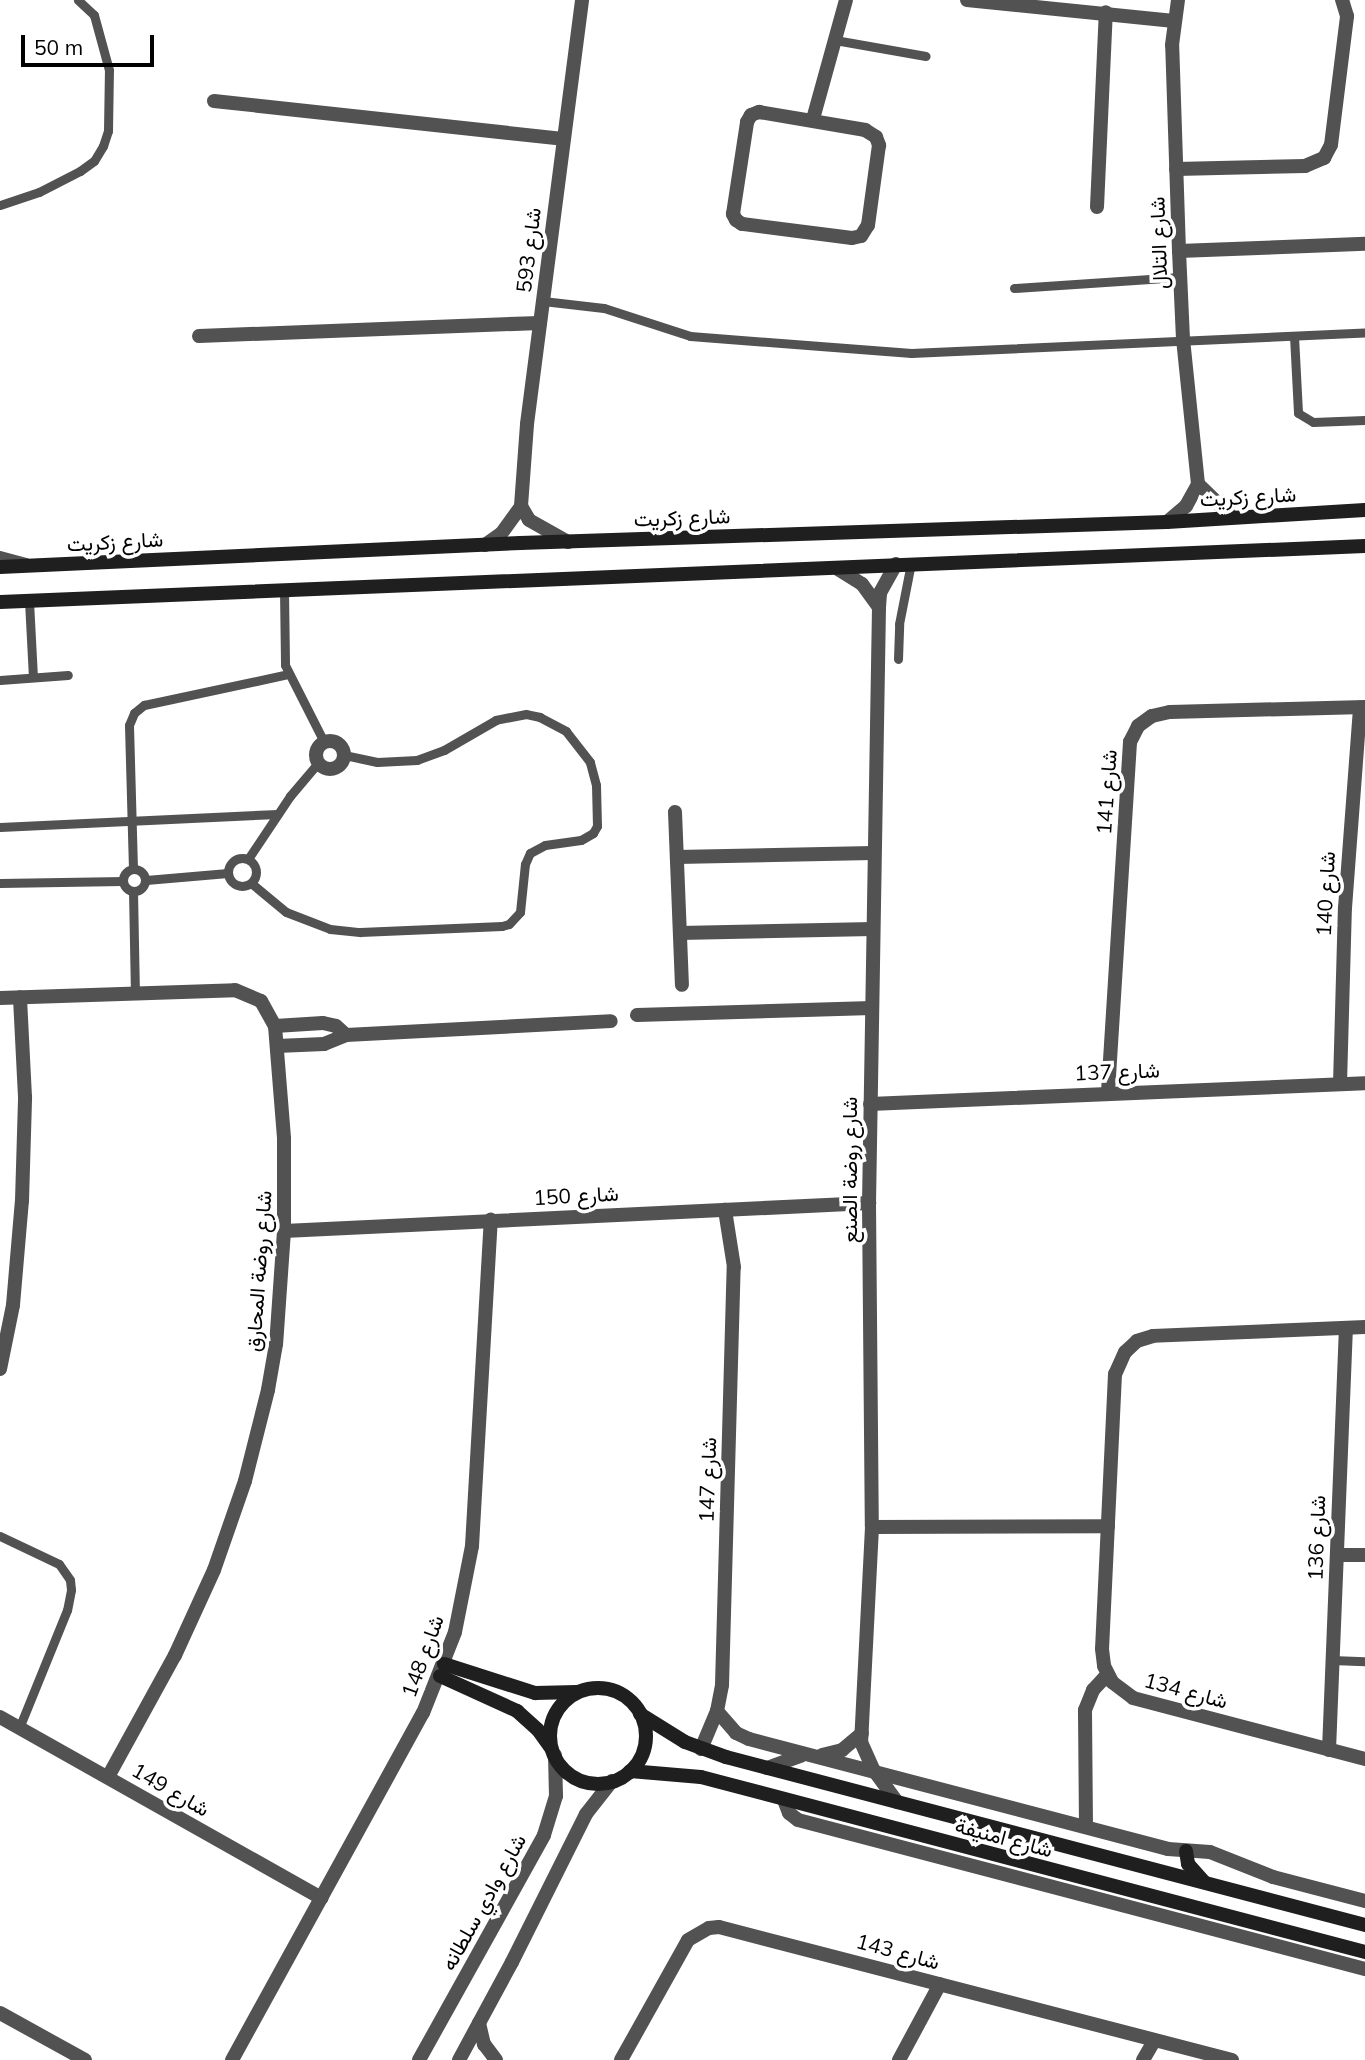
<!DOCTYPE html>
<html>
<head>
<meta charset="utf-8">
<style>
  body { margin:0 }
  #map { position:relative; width:1365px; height:2060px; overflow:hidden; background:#fff; font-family:Mulish,Vazirmatn,sans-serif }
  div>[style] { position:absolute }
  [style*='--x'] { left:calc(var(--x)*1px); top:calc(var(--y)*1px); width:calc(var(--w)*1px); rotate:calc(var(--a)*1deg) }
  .lane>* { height:9px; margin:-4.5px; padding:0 4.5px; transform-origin:4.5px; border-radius:4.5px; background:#525252 }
  .lane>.ring { margin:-4.5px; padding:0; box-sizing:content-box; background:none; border:9px solid #525252; border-radius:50% }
  .street>* { height:14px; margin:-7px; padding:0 7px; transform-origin:7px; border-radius:7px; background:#525252 }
  .street>.ring { margin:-7px; padding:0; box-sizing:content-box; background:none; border:14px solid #525252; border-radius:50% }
  .secondary>* { height:14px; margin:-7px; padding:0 7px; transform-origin:7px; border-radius:7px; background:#1f1f1f }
  .secondary>.ring { margin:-7px; padding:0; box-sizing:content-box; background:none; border:14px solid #1f1f1f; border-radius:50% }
  span { translate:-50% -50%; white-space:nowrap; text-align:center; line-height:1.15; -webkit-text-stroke:7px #fff; paint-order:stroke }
  .street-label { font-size:21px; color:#000 }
  .scale { position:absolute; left:21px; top:35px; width:133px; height:32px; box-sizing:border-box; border:4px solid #000; border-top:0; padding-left:9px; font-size:21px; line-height:24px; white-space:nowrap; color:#000; -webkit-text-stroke:5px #fff; paint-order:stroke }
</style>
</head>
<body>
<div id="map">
  <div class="lane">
    <div style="--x:835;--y:40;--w:92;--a:10"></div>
    <div style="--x:0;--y:205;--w:41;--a:-18.4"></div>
    <div style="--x:39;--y:192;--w:46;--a:-27.1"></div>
    <div style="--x:80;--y:171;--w:17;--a:-36"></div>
    <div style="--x:94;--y:161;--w:17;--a:-59"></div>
    <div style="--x:103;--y:146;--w:16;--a:-72"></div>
    <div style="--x:108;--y:131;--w:61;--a:-89.1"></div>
    <div style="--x:109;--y:70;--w:57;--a:-105.3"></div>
    <div style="--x:94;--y:15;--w:22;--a:-137"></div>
    <div style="--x:1014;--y:288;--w:166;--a:-3.8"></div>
    <div style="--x:543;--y:301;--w:61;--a:6.5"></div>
    <div style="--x:604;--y:308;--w:90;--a:18"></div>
    <div style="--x:690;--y:336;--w:222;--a:4.4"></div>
    <div style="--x:911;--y:353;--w:454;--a:-2.6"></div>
    <div style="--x:1294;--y:336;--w:77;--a:87"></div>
    <div style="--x:1298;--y:413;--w:17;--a:31"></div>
    <div style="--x:1313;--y:422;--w:52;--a:-2.2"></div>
    <div style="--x:0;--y:555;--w:27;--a:15"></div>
    <div style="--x:284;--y:591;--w:74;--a:89.2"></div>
    <div style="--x:285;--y:665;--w:86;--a:63.1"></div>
    <div style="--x:29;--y:601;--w:76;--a:87"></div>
    <div style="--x:898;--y:659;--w:35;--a:-88"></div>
    <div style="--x:899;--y:624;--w:62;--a:-78.9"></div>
    <div style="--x:0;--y:680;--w:68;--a:-4.2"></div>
    <div style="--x:0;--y:827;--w:278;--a:-2.7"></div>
    <div class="ring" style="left:228px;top:858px;width:19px;height:19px"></div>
    <div style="--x:248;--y:859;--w:76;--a:-56.3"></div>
    <div style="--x:290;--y:796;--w:43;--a:-49.7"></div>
    <div class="ring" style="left:123px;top:869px;width:13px;height:13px"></div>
    <div style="--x:133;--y:869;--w:144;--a:-91.6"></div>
    <div style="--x:129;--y:725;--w:13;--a:-67"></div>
    <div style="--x:134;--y:713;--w:13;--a:-39"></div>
    <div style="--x:144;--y:705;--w:147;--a:-12.1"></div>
    <div style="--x:146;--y:880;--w:82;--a:-4.9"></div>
    <div style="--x:0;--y:883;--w:123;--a:-0.9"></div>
    <div style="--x:251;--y:883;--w:45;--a:39.6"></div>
    <div style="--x:286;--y:912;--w:47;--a:21.1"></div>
    <div style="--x:330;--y:929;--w:30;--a:6"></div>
    <div style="--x:360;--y:932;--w:142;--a:-2.4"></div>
    <div style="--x:502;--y:926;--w:7;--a:-16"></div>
    <div style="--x:509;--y:924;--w:16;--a:-47"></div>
    <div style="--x:520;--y:912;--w:48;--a:-84.1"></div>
    <div style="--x:525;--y:864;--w:12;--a:-66"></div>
    <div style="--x:530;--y:853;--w:17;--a:-28"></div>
    <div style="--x:545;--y:845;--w:36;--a:-8"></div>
    <div style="--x:581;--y:840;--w:14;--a:-30"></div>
    <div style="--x:593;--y:833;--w:8;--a:-60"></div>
    <div style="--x:597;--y:826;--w:41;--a:-91.4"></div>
    <div style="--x:596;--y:785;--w:24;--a:-105"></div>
    <div style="--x:590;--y:762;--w:39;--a:-128"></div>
    <div style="--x:566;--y:731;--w:30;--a:-152"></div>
    <div style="--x:540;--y:717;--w:14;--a:-168"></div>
    <div style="--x:526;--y:714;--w:31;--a:169"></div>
    <div style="--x:496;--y:720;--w:60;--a:150"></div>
    <div style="--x:444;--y:750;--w:29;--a:160"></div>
    <div style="--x:417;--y:760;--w:40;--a:177.1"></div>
    <div style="--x:377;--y:762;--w:34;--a:-168"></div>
    <div style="--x:133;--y:891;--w:102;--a:88.9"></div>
    <div style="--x:0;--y:1536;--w:65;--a:25.4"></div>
    <div style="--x:59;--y:1564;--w:19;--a:55"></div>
    <div style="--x:70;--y:1580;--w:10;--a:84"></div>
    <div style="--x:71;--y:1590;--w:20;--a:101"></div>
    <div style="--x:67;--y:1610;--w:127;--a:112.1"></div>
    <div style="--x:1332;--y:1660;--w:33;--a:2"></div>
  </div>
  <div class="street">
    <div style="--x:967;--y:0;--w:208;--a:5.8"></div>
    <div style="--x:214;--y:101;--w:351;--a:6.2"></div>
    <div style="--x:759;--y:112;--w:108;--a:9.6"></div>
    <div style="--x:865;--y:130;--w:13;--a:32"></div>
    <div style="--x:876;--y:137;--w:9;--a:69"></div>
    <div style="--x:879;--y:145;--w:81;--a:97.8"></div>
    <div style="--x:868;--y:225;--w:13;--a:122"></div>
    <div style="--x:861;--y:236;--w:9;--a:167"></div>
    <div style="--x:852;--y:238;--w:111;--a:-172.7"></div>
    <div style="--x:742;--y:224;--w:7;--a:-146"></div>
    <div style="--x:736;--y:220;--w:7;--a:-117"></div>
    <div style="--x:733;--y:214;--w:93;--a:-81.3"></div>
    <div style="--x:747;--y:122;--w:8;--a:-60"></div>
    <div style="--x:751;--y:115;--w:9;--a:-21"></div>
    <div style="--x:813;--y:119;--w:123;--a:-74.5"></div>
    <div style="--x:1176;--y:169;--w:129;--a:-1.3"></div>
    <div style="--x:1305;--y:166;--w:21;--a:-23"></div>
    <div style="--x:1324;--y:158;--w:15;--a:-62"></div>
    <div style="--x:1331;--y:145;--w:130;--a:-82.9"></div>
    <div style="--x:1347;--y:16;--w:17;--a:-107"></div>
    <div style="--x:1097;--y:207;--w:195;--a:-87.4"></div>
    <div style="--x:1179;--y:251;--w:186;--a:-2.2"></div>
    <div style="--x:199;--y:336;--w:341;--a:-2.2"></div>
    <div style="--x:1198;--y:484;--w:47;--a:44.1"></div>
    <div style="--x:521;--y:506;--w:16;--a:60"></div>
    <div style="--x:529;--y:520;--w:45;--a:29.4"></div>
    <div style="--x:1167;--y:522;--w:25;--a:-40"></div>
    <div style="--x:1186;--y:506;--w:25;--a:-61"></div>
    <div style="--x:1198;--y:484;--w:146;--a:-95.9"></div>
    <div style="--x:1183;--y:339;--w:88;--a:-92.6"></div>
    <div style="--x:1179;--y:251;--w:206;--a:-91.9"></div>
    <div style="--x:1172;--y:45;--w:45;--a:-82.4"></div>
    <div style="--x:485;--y:545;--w:19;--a:-35"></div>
    <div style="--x:501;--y:534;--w:34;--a:-54"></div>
    <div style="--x:521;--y:506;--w:82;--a:-85.8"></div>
    <div style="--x:527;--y:424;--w:428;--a:-82.6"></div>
    <div style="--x:896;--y:564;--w:33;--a:119"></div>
    <div style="--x:880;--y:593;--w:14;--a:94"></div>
    <div style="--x:879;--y:607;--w:596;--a:90.96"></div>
    <div style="--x:869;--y:1203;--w:324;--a:89.5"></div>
    <div style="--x:872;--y:1527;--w:215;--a:92.9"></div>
    <div style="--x:861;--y:1742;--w:30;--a:66"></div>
    <div style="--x:873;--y:1769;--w:41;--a:54"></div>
    <div style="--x:838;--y:569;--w:28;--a:32"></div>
    <div style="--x:862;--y:584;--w:29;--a:54"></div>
    <div class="ring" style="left:316px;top:741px;width:14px;height:14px"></div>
    <div style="--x:675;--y:812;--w:173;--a:87.7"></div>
    <div style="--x:677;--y:857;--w:196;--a:-1.2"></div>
    <div style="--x:680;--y:933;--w:193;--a:-1.2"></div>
    <div style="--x:0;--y:998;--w:235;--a:-1.9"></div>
    <div style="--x:235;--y:990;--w:28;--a:23"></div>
    <div style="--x:261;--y:1001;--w:29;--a:61"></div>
    <div style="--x:275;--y:1026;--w:113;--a:85.4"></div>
    <div style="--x:284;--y:1139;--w:92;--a:90"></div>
    <div style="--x:284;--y:1231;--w:113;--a:94"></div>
    <div style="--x:276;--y:1344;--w:47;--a:99.9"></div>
    <div style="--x:268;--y:1390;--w:94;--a:104.2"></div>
    <div style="--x:245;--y:1481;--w:94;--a:109.2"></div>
    <div style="--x:214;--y:1570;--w:94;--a:114.6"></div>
    <div style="--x:175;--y:1655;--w:139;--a:118.8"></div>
    <div style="--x:637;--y:1015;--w:235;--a:-1.7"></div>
    <div style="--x:275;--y:1026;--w:48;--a:-3.6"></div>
    <div style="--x:323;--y:1023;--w:13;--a:13"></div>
    <div style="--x:336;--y:1026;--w:13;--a:42"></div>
    <div style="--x:277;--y:1046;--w:47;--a:-2.4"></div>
    <div style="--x:324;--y:1044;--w:24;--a:-22"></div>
    <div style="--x:346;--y:1035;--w:265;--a:-3"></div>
    <div style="--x:1340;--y:1084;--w:176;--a:-88.4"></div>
    <div style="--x:1345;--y:908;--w:201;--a:-85.7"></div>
    <div style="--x:1108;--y:1092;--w:351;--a:-86.4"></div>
    <div style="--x:1130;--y:742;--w:18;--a:-63"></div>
    <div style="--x:1138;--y:726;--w:17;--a:-36"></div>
    <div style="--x:1152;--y:716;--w:18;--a:-13"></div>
    <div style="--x:1170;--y:712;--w:195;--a:-1.5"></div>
    <div style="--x:870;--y:1104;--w:495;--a:-2.4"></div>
    <div style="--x:284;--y:1231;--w:586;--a:-2.74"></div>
    <div style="--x:1365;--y:1327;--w:212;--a:177.6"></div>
    <div style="--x:1153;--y:1336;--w:17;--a:163"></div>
    <div style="--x:1137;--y:1341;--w:16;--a:137"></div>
    <div style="--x:1125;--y:1352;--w:24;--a:114"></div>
    <div style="--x:1115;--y:1374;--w:275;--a:92.7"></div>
    <div style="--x:1102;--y:1649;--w:17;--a:83"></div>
    <div style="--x:1104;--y:1666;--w:18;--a:63"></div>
    <div style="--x:1112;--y:1682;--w:26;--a:37"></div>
    <div style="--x:1133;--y:1698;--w:240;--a:14.7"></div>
    <div style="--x:0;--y:1369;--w:65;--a:-78.5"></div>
    <div style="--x:13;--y:1305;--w:104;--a:-85.1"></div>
    <div style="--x:22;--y:1201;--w:104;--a:-88.3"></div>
    <div style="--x:25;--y:1097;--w:100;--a:-92.9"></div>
    <div style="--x:872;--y:1527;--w:236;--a:-0.2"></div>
    <div style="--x:1337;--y:1555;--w:28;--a:0"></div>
    <div style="--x:717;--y:1711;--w:29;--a:49"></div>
    <div style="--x:736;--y:1733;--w:14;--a:25"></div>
    <div style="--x:749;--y:1739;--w:433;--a:14.7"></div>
    <div style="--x:1168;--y:1849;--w:42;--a:4.1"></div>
    <div style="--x:1210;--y:1852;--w:68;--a:21.6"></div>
    <div style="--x:1273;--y:1877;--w:95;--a:14.6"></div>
    <div style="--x:0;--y:1717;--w:369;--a:29.4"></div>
    <div style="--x:701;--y:1749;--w:41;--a:-67.2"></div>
    <div style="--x:717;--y:1711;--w:26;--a:-79"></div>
    <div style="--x:722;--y:1685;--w:418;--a:-88.4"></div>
    <div style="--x:734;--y:1267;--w:58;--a:-99"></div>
    <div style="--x:1329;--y:1750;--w:422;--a:-87.7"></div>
    <div style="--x:822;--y:1755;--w:21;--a:-14"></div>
    <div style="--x:842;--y:1750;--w:26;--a:-40"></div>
    <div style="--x:767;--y:1768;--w:37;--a:-20"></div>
    <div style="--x:784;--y:1800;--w:14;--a:69"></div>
    <div style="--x:789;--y:1813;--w:11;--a:38"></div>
    <div style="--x:798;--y:1820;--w:586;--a:14.72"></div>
    <div style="--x:1086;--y:1827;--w:117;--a:-90.5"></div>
    <div style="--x:1085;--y:1710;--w:22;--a:-68"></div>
    <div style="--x:1093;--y:1690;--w:21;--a:-47"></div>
    <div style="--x:0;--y:2013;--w:97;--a:28.9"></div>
    <div style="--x:479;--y:2023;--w:22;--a:77"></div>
    <div style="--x:484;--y:2044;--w:20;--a:53"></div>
    <div style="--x:232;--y:2060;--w:396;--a:-61.2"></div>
    <div style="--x:423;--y:1713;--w:87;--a:-68.4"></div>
    <div style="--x:455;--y:1632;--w:88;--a:-78.8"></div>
    <div style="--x:472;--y:1546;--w:327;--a:-86.7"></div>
    <div style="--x:419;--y:2060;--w:257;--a:-60.9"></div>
    <div style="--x:544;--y:1835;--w:41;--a:-72.9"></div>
    <div style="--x:556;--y:1796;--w:41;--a:-91.4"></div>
    <div style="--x:459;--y:2060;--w:111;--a:-61.6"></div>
    <div style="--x:512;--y:1962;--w:165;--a:-63.4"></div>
    <div style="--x:586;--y:1814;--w:42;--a:-51.8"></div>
    <div style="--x:621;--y:2060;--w:137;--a:-60.8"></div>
    <div style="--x:688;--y:1940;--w:24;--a:-30"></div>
    <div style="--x:709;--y:1928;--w:10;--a:-6"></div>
    <div style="--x:719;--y:1927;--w:530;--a:14.53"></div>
    <div style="--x:899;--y:2060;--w:86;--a:-61.7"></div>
    <div style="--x:1143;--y:2060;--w:22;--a:-60"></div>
  </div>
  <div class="secondary">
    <div style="--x:0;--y:567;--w:521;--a:-2.64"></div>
    <div style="--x:520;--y:543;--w:647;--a:-1.86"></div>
    <div style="--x:1167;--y:522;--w:198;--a:-3.5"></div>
    <div style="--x:0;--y:602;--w:1366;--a:-2.35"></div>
    <div style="--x:444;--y:1664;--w:96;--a:17.7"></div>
    <div style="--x:535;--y:1693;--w:42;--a:-1.4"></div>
    <div style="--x:440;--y:1676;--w:85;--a:24.4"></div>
    <div style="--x:517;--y:1711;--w:28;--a:42"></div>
    <div style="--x:538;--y:1730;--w:22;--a:54"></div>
    <div class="ring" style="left:550px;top:1688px;width:82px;height:82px"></div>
    <div style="--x:640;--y:1714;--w:53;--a:31.9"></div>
    <div style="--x:685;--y:1742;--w:44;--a:20.1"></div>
    <div style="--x:726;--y:1757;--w:661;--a:14.73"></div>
    <div style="--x:630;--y:1771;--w:71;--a:4.8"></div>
    <div style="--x:701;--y:1777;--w:687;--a:14.76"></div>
    <div style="--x:1186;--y:1851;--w:13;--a:81"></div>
    <div style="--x:1188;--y:1864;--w:24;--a:48"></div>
  </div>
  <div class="street-label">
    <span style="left:1158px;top:243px;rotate:-92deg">شارع التلال</span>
    <span style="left:528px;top:250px;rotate:-83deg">شارع 593</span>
    <span style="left:1248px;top:496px;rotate:-3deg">شارع زكريت</span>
    <span style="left:682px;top:517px;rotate:-2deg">شارع زكريت</span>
    <span style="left:115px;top:541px;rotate:-3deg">شارع زكريت</span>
    <span style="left:1106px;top:792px;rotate:-86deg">شارع 141</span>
    <span style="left:1325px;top:894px;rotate:-87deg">شارع 140</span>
    <span style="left:1117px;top:1071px;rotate:-2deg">شارع 137</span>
    <span style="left:849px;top:1170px;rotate:-90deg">شارع روضة الصنع</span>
    <span style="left:576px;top:1195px;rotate:-3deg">شارع 150</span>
    <span style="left:258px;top:1271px;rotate:-86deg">شارع روضة المحارق</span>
    <span style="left:707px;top:1480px;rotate:-88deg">شارع 147</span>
    <span style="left:1316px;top:1538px;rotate:-88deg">شارع 136</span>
    <span style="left:422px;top:1656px;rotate:-70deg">شارع 148</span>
    <span style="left:1186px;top:1690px;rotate:15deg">شارع 134</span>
    <span style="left:171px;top:1789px;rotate:30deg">شارع 149</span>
    <span style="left:1004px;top:1837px;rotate:15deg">شارع امنيفة</span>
    <span style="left:483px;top:1902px;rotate:-61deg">شارع وادي سلطانه</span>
    <span style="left:898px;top:1951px;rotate:15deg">شارع 143</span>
  </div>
  <div class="scale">50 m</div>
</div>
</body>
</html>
